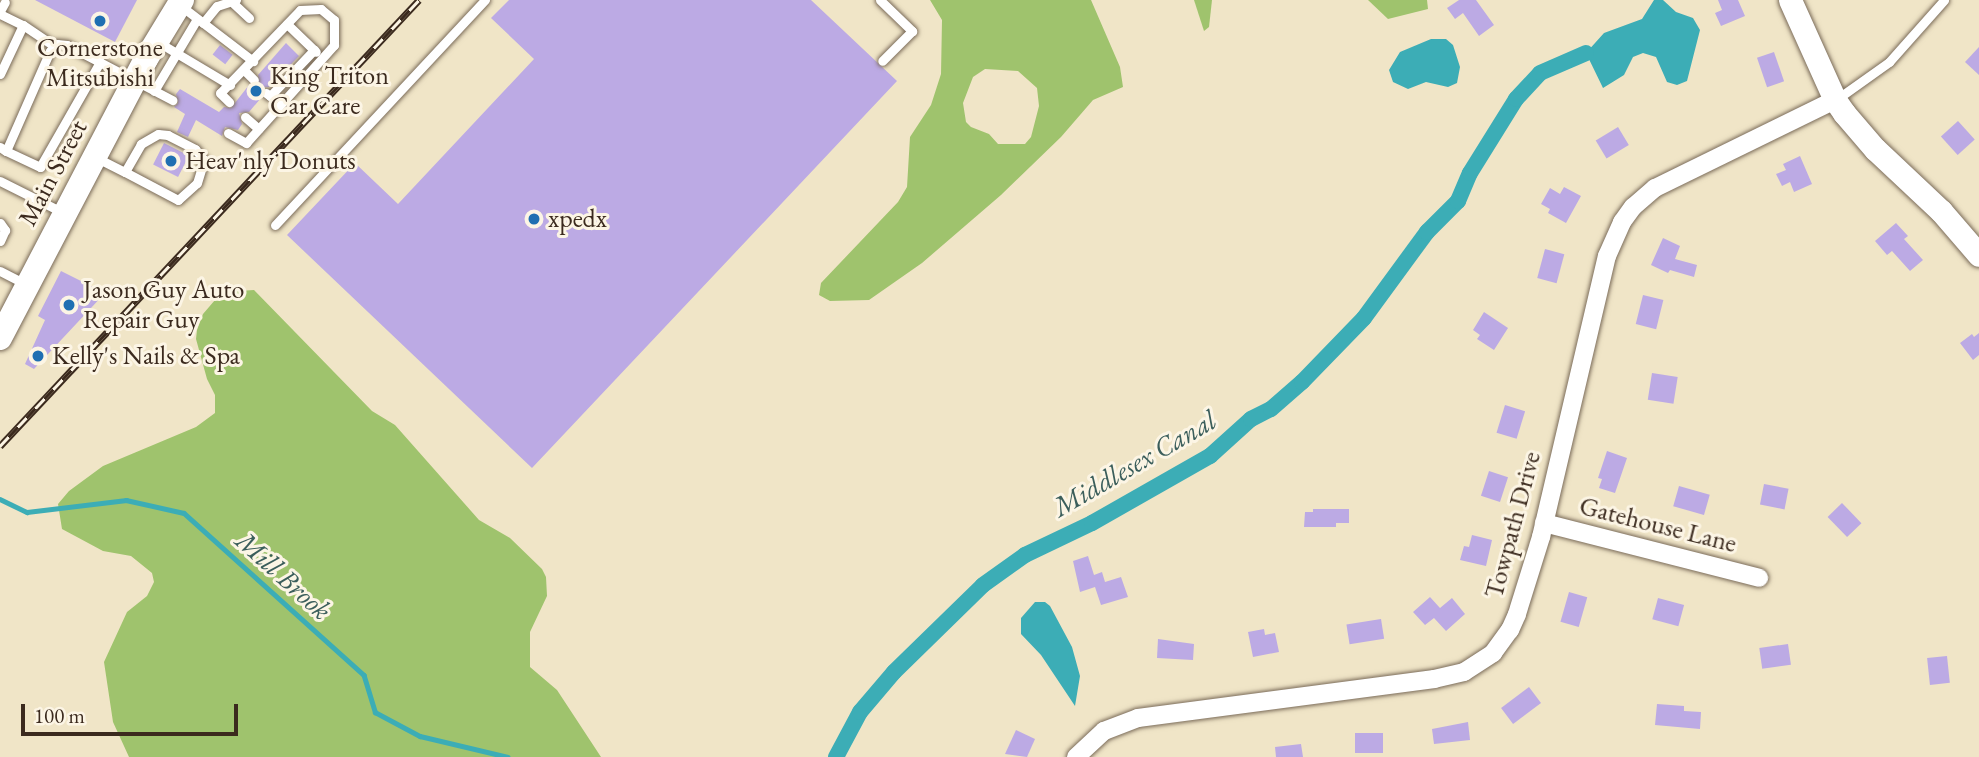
<!DOCTYPE html>
<html>
<head>
<meta charset="utf-8">
<style>
  body { margin:0 }
  #map { position:relative; width:1979px; height:757px; overflow:hidden; background:#f0e5c7; font-family:"EB Garamond",serif }
  div>[style] { position:absolute }
  [style*='--x'] { left:calc(var(--x)*1px); top:calc(var(--y)*1px); width:calc(var(--w)*1px); rotate:calc(var(--a)*1deg) }
  .green>* { inset:0; background:#9fc36d }
  .water>* { inset:0; background:#3cadb6 }
  .stream>* { height:4.5px; margin:-2.25px; padding:0 2.25px; transform-origin:2.25px; border-radius:2.25px; background:#3cadb6 }
  .canal>* { height:16px; margin:-8px; padding:0 8px; transform-origin:8px; border-radius:8px; background:#3cadb6 }
  .building>* { inset:0; background:#bcaae4; transform-origin:0 0 }
  .roads { filter:drop-shadow(0 0 2px #7a6b59) drop-shadow(0 0 2px #7a6b59) }
  .service>* { height:9px; margin:-4.5px; padding:0 4.5px; transform-origin:4.5px; border-radius:4.5px; background:#fff }
  .minor>* { height:18px; margin:-9px; padding:0 9px; transform-origin:9px; border-radius:9px; background:#fff }
  .tertiary>* { height:23px; margin:-11.5px; padding:0 11.5px; transform-origin:11.5px; border-radius:11.5px; background:#fff }
  .secondary>* { height:24px; margin:-12px; padding:0 12px; transform-origin:12px; border-radius:12px; background:#fff }
  .rail>* { height:7px; margin-top:-3.5px; transform-origin:0; background:repeating-linear-gradient(90deg,#fcf5e5 0 13px,#3b2a1e 0 26px); box-sizing:border-box; border-block:2px solid #3b2a1e }
  .dots>* { width:19px; height:19px; translate:-50% -50%; box-sizing:border-box; border:4px solid #fcf5e5; border-radius:50% }
  span { translate:-50% -50%; white-space:nowrap; text-align:center; line-height:1.15; -webkit-text-stroke:6px #fcf5e5; paint-order:stroke }
  .poi-label { font-size:26px; color:#3b2a1e }
  .left { translate:0 -50%; text-align:left }
  .street-label { font-size:26px; color:#3b2a1e }
  .water-label { font-size:28px; color:#3b5e5b; font-style:italic }
  .scale { position:absolute; left:21px; top:704px; width:217px; height:32px; box-sizing:border-box; border:4px solid #3b2a1e; border-top:0; padding-left:9px; font-size:21px; line-height:24px; white-space:nowrap; color:#3b2a1e; -webkit-text-stroke:5px #fcf5e5; paint-order:stroke }
</style>
</head>
<body>
<div id="map">
  <div class="green">
    <div style="clip-path:polygon(evenodd,930px 0,1091px 0,1120px 67px,1123px 87px,1093px 100px,1061px 137px,1001px 195px,922px 263px,869px 300px,830px 301px,819px 295px,821px 283px,898px 202px,907px 187px,910px 137px,931px 105px,941px 74px,942px 20px,930px 0,985px 69px,1018px 71px,1037px 88px,1039px 106px,1031px 137px,1025px 144px,998px 144px,989px 134px,971px 127px,966px 122px,963px 103px,973px 77px,985px 69px)"></div>
    <div style="clip-path:polygon(1194px 0,1212px 0,1209px 27px,1204px 31px)"></div>
    <div style="clip-path:polygon(1368px 0,1427px 0,1428px 9px,1388px 19px)"></div>
    <div style="clip-path:polygon(254px 290px,372px 411px,395px 425px,479px 520px,510px 538px,542px 569px,546px 577px,547px 596px,530px 632px,530px 667px,557px 690px,601px 757px,129px 757px,113px 722px,104px 662px,127px 612px,147px 596px,154px 582px,152px 573px,131px 556px,103px 551px,62px 529px,58px 504px,69px 491px,103px 466px,196px 427px,215px 413px,215px 395px,207px 379px,196px 339px,197px 330px,203px 314px,215px 300px,238px 291px)"></div>
  </div>
  <div class="water">
    <div style="clip-path:polygon(1654px 0,1663px 0,1676px 12px,1693px 18px,1700px 30px,1687px 81px,1677px 85px,1667px 82px,1656px 57px,1643px 53px,1633px 57px,1624px 75px,1603px 88px,1586px 53px,1604px 33px,1642px 19px)"></div>
    <div style="clip-path:polygon(1431px 39px,1446px 39px,1453px 45px,1460px 67px,1457px 83px,1448px 87px,1426px 82px,1408px 89px,1393px 82px,1389px 70px,1400px 52px)"></div>
    <div style="clip-path:polygon(1035px 602px,1045px 602px,1050px 606px,1072px 647px,1080px 676px,1075px 706px,1041px 655px,1021px 634px,1021px 618px)"></div>
  </div>
  <div class="stream">
    <div style="--x:0;--y:499;--w:30;--a:26"></div>
    <div style="--x:27;--y:512;--w:100;--a:-6.9"></div>
    <div style="--x:126;--y:500;--w:59;--a:12.6"></div>
    <div style="--x:184;--y:513;--w:242;--a:42"></div>
    <div style="--x:364;--y:675;--w:39;--a:73"></div>
    <div style="--x:375;--y:712;--w:51;--a:28.1"></div>
    <div style="--x:420;--y:736;--w:90;--a:13.4"></div>
  </div>
  <div class="canal">
    <div style="--x:836;--y:757;--w:51;--a:-61.9"></div>
    <div style="--x:860;--y:712;--w:52;--a:-49.6"></div>
    <div style="--x:894;--y:672;--w:124;--a:-44.3"></div>
    <div style="--x:983;--y:585;--w:52;--a:-35.5"></div>
    <div style="--x:1025;--y:555;--w:74;--a:-25.5"></div>
    <div style="--x:1092;--y:523;--w:136;--a:-29.6"></div>
    <div style="--x:1210;--y:456;--w:55;--a:-42.1"></div>
    <div style="--x:1251;--y:419;--w:22;--a:-27"></div>
    <div style="--x:1271;--y:409;--w:41;--a:-41.1"></div>
    <div style="--x:1302;--y:382;--w:89;--a:-45.9"></div>
    <div style="--x:1364;--y:318;--w:107;--a:-53.8"></div>
    <div style="--x:1427;--y:232;--w:44;--a:-45"></div>
    <div style="--x:1458;--y:201;--w:30;--a:-67"></div>
    <div style="--x:1470;--y:173;--w:87;--a:-58.1"></div>
    <div style="--x:1516;--y:99;--w:35;--a:-47"></div>
    <div style="--x:1540;--y:73;--w:50;--a:-23.5"></div>
  </div>
  <div class="building">
    <div style="clip-path:polygon(35px 0,137px 0,115px 42px)"></div>
    <div style="clip-path:polygon(509px 0,811px 0,897px 81px,532px 468px,287px 235px,355px 163px,398px 204px,534px 59px,491px 18px)"></div>
    <div style="clip-path:polygon(1459px 0,1476px 0,1494px 25px,1479px 36px,1463px 13px,1455px 19px,1447px 8px)"></div>
    <div style="clip-path:polygon(1718px 0,1738px 0,1745px 16px,1721px 26px,1715px 13px,1722px 10px)"></div>
    <div style="clip-path:polygon(286px 43px,299px 56px,269px 87px,261px 88px,261px 98px,249px 112px,239px 113px,242px 124px,238px 130px,225px 127px,222px 136px,196px 120px,188px 137px,177px 132px,185px 114px,174px 107px,178px 103px,176px 94px,180px 89px,219px 112px,224px 107px,231px 108px,249px 85px,259px 84px,258px 75px)"></div>
    <div style="left:220px;top:45px;width:16px;height:12px;rotate:38deg"></div>
    <div style="clip-path:polygon(1979px 47px,1979px 75px,1965px 62px)"></div>
    <div style="left:1774px;top:52px;width:31px;height:18px;rotate:71deg"></div>
    <div style="left:1958px;top:121px;width:25px;height:23px;rotate:48deg"></div>
    <div style="left:1618px;top:127px;width:21px;height:26px;rotate:59deg"></div>
    <div style="left:164px;top:143px;width:28px;height:24px;rotate:27deg"></div>
    <div style="clip-path:polygon(1800px 156px,1812px 184px,1794px 192px,1790px 182px,1782px 186px,1776px 174px,1786px 170px,1783px 164px)"></div>
    <div style="clip-path:polygon(1564px 187px,1581px 196px,1566px 223px,1548px 213px,1550px 209px,1541px 204px,1550px 188px,1560px 194px)"></div>
    <div style="clip-path:polygon(1896px 223px,1908px 236px,1904px 239px,1923px 260px,1910px 271px,1892px 251px,1887px 255px,1875px 241px)"></div>
    <div style="clip-path:polygon(1663px 238px,1680px 246px,1675px 259px,1697px 265px,1694px 277px,1670px 270px,1668px 273px,1651px 265px)"></div>
    <div style="left:1545px;top:249px;width:20px;height:30px;rotate:15deg"></div>
    <div style="clip-path:polygon(61px 271px,105px 293px,34px 369px,25px 364px,45px 320px,38px 316px)"></div>
    <div style="left:1643px;top:295px;width:21px;height:30px;rotate:14deg"></div>
    <div style="clip-path:polygon(1484px 312px,1508px 328px,1494px 350px,1477px 339px,1480px 335px,1473px 330px)"></div>
    <div style="clip-path:polygon(1979px 333px,1979px 355px,1973px 360px,1960px 343px,1972px 334px,1974px 337px)"></div>
    <div style="left:1652px;top:373px;width:26px;height:27px;rotate:9deg"></div>
    <div style="left:1505px;top:405px;width:21px;height:29px;rotate:17deg"></div>
    <div style="clip-path:polygon(1607px 451px,1627px 458px,1615px 493px,1599px 488px,1602px 479px,1598px 478px)"></div>
    <div style="left:1489px;top:471px;width:20px;height:26px;rotate:18deg"></div>
    <div style="left:1764px;top:484px;width:25px;height:21px;rotate:11deg"></div>
    <div style="left:1679px;top:486px;width:32px;height:21px;rotate:16deg"></div>
    <div style="left:1842px;top:503px;width:28px;height:20px;rotate:46deg"></div>
    <div style="clip-path:polygon(1313px 509px,1349px 509px,1349px 523px,1336px 523px,1336px 527px,1304px 527px,1305px 512px,1313px 512px)"></div>
    <div style="clip-path:polygon(1472px 535px,1492px 540px,1486px 566px,1460px 560px,1464px 546px,1469px 547px)"></div>
    <div style="clip-path:polygon(1088px 556px,1094px 575px,1102px 572px,1105px 582px,1121px 577px,1128px 597px,1101px 605px,1095px 587px,1080px 592px,1073px 561px)"></div>
    <div style="left:1569px;top:592px;width:19px;height:31px;rotate:16deg"></div>
    <div style="clip-path:polygon(1430px 597px,1440px 608px,1452px 598px,1465px 614px,1446px 631px,1434px 618px,1425px 625px,1413px 612px)"></div>
    <div style="left:1658px;top:598px;width:27px;height:22px;rotate:15deg"></div>
    <div style="left:1381px;top:619px;width:20px;height:35px;rotate:81deg"></div>
    <div style="clip-path:polygon(1264px 629px,1265px 635px,1275px 633px,1279px 652px,1253px 657px,1248px 632px)"></div>
    <div style="clip-path:polygon(1158px 639px,1194px 644px,1193px 660px,1157px 658px)"></div>
    <div style="left:1788px;top:644px;width:21px;height:29px;rotate:82deg"></div>
    <div style="left:1947px;top:656px;width:27px;height:20px;rotate:84deg"></div>
    <div style="left:1529px;top:687px;width:20px;height:35px;rotate:53deg"></div>
    <div style="clip-path:polygon(1657px 704px,1684px 706px,1684px 711px,1701px 712px,1700px 729px,1655px 725px)"></div>
    <div style="clip-path:polygon(1468px 722px,1470px 740px,1434px 744px,1432px 729px)"></div>
    <div style="clip-path:polygon(1016px 730px,1035px 739px,1027px 757px,1005px 754px)"></div>
    <div style="left:1383px;top:733px;width:20px;height:28px;rotate:90deg"></div>
    <div style="clip-path:polygon(1301px 744px,1303px 757px,1276px 757px,1275px 747px)"></div>
  </div>
  <div class="roads">
    <div class="service">
      <div style="--x:880;--y:0;--w:45;--a:44.1"></div>
      <div style="--x:912;--y:31;--w:42;--a:135"></div>
      <div style="--x:233;--y:3;--w:22;--a:43"></div>
      <div style="--x:181;--y:6;--w:91;--a:37.4"></div>
      <div style="--x:0;--y:11;--w:10;--a:-61"></div>
      <div style="--x:0;--y:14;--w:25;--a:26"></div>
      <div style="--x:23;--y:25;--w:54;--a:115.1"></div>
      <div style="--x:203;--y:23;--w:22;--a:-51"></div>
      <div style="--x:217;--y:6;--w:20;--a:-18"></div>
      <div style="--x:287;--y:24;--w:40;--a:44"></div>
      <div style="--x:23;--y:25;--w:37;--a:34"></div>
      <div style="--x:158;--y:42;--w:84;--a:30.8"></div>
      <div style="--x:244;--y:70;--w:14;--a:45"></div>
      <div style="--x:154;--y:91;--w:84;--a:-59.2"></div>
      <div style="--x:266;--y:93;--w:5;--a:37"></div>
      <div style="--x:270;--y:96;--w:64;--a:-46.3"></div>
      <div style="--x:1837;--y:99;--w:64;--a:-35.4"></div>
      <div style="--x:1889;--y:62;--w:83;--a:-48.4"></div>
      <div style="--x:245;--y:117;--w:18;--a:41"></div>
      <div style="--x:228;--y:133;--w:21;--a:29"></div>
      <div style="--x:246;--y:143;--w:132;--a:-48.1"></div>
      <div style="--x:334;--y:45;--w:25;--a:-90"></div>
      <div style="--x:334;--y:20;--w:17;--a:-140"></div>
      <div style="--x:321;--y:9;--w:21;--a:177"></div>
      <div style="--x:300;--y:10;--w:115;--a:133.9"></div>
      <div style="--x:220;--y:93;--w:13;--a:45"></div>
      <div style="--x:0;--y:147;--w:7;--a:34"></div>
      <div style="--x:6;--y:151;--w:109;--a:-66.3"></div>
      <div style="--x:50;--y:51;--w:10;--a:-45"></div>
      <div style="--x:57;--y:44;--w:10;--a:6"></div>
      <div style="--x:67;--y:45;--w:119;--a:27.6"></div>
      <div style="--x:6;--y:151;--w:38;--a:25"></div>
      <div style="--x:40;--y:167;--w:121;--a:-60.3"></div>
      <div style="--x:97;--y:158;--w:31;--a:27"></div>
      <div style="--x:125;--y:172;--w:60;--a:27.8"></div>
      <div style="--x:178;--y:200;--w:25;--a:-42"></div>
      <div style="--x:197;--y:183;--w:24;--a:-73"></div>
      <div style="--x:204;--y:160;--w:14;--a:-129"></div>
      <div style="--x:195;--y:149;--w:30;--a:-153"></div>
      <div style="--x:168;--y:135;--w:10;--a:-174"></div>
      <div style="--x:158;--y:134;--w:20;--a:150"></div>
      <div style="--x:141;--y:144;--w:32;--a:120"></div>
      <div style="--x:0;--y:181;--w:72;--a:26.6"></div>
      <div style="--x:0;--y:223;--w:9;--a:54"></div>
      <div style="--x:5;--y:230;--w:12;--a:114"></div>
      <div style="--x:275;--y:225;--w:308;--a:-47"></div>
      <div style="--x:0;--y:271;--w:29;--a:27"></div>
    </div>
    <div class="minor">
      <div style="--x:1544;--y:523;--w:222;--a:14.3"></div>
      <div style="--x:1076;--y:757;--w:38;--a:-43"></div>
      <div style="--x:1104;--y:731;--w:36;--a:-21"></div>
      <div style="--x:1138;--y:718;--w:299;--a:-7.5"></div>
      <div style="--x:1434;--y:679;--w:31;--a:-13"></div>
      <div style="--x:1464;--y:672;--w:35;--a:-33"></div>
      <div style="--x:1493;--y:653;--w:29;--a:-54"></div>
      <div style="--x:1510;--y:630;--w:17;--a:-66"></div>
      <div style="--x:1517;--y:614;--w:81;--a:-72.7"></div>
      <div style="--x:1541;--y:537;--w:289;--a:-76.8"></div>
      <div style="--x:1607;--y:256;--w:37;--a:-66"></div>
      <div style="--x:1622;--y:222;--w:19;--a:-54"></div>
      <div style="--x:1633;--y:207;--w:29;--a:-41"></div>
      <div style="--x:1655;--y:188;--w:200;--a:-26.1"></div>
    </div>
    <div class="tertiary">
      <div style="--x:1790;--y:0;--w:110;--a:65.8"></div>
      <div style="--x:1835;--y:100;--w:16;--a:55"></div>
      <div style="--x:1844;--y:113;--w:48;--a:49.3"></div>
      <div style="--x:1875;--y:149;--w:91;--a:43.2"></div>
      <div style="--x:1941;--y:211;--w:58;--a:49.2"></div>
    </div>
    <div class="secondary">
      <div style="--x:0;--y:338;--w:315;--a:-62.4"></div>
      <div style="--x:146;--y:59;--w:69;--a:-58.6"></div>
    </div>
  </div>
  <div class="rail">
    <div style="--x:0;--y:446;--w:612;--a:-46.79"></div>
  </div>
  <div class="dots">
    <div style="left:100px;top:21px;background:#1f6fb2"></div>
    <div style="left:256px;top:91px;background:#1f6fb2"></div>
    <div style="left:171px;top:161px;background:#1f6fb2"></div>
    <div style="left:534px;top:219px;background:#1f6fb2"></div>
    <div style="left:69px;top:305px;background:#1f6fb2"></div>
    <div style="left:38px;top:356px;background:#1f6fb2"></div>
  </div>
  <div class="poi-label">
    <span style="left:100px;top:63px">Cornerstone<br>Mitsubishi</span>
    <span class="left" style="left:270px;top:91px">King Triton<br>Car Care</span>
    <span class="left" style="left:185px;top:161px">Heav'nly Donuts</span>
    <span class="left" style="left:548px;top:219px">xpedx</span>
    <span class="left" style="left:83px;top:305px">Jason Guy Auto<br>Repair Guy</span>
    <span class="left" style="left:52px;top:356px">Kelly's Nails &amp; Spa</span>
  </div>
  <div class="street-label">
    <span style="left:53px;top:173px;rotate:-62deg">Main Street</span>
    <span style="left:1513px;top:525px;rotate:-75deg">Towpath Drive</span>
    <span style="left:1658px;top:525px;rotate:14deg">Gatehouse Lane</span>
  </div>
  <div class="water-label">
    <span style="left:1134px;top:463px;rotate:-30deg">Middlesex Canal</span>
    <span style="left:284px;top:575px;rotate:42deg">Mill Brook</span>
  </div>
  <div class="scale">100 m</div>
</div>
</body>
</html>
